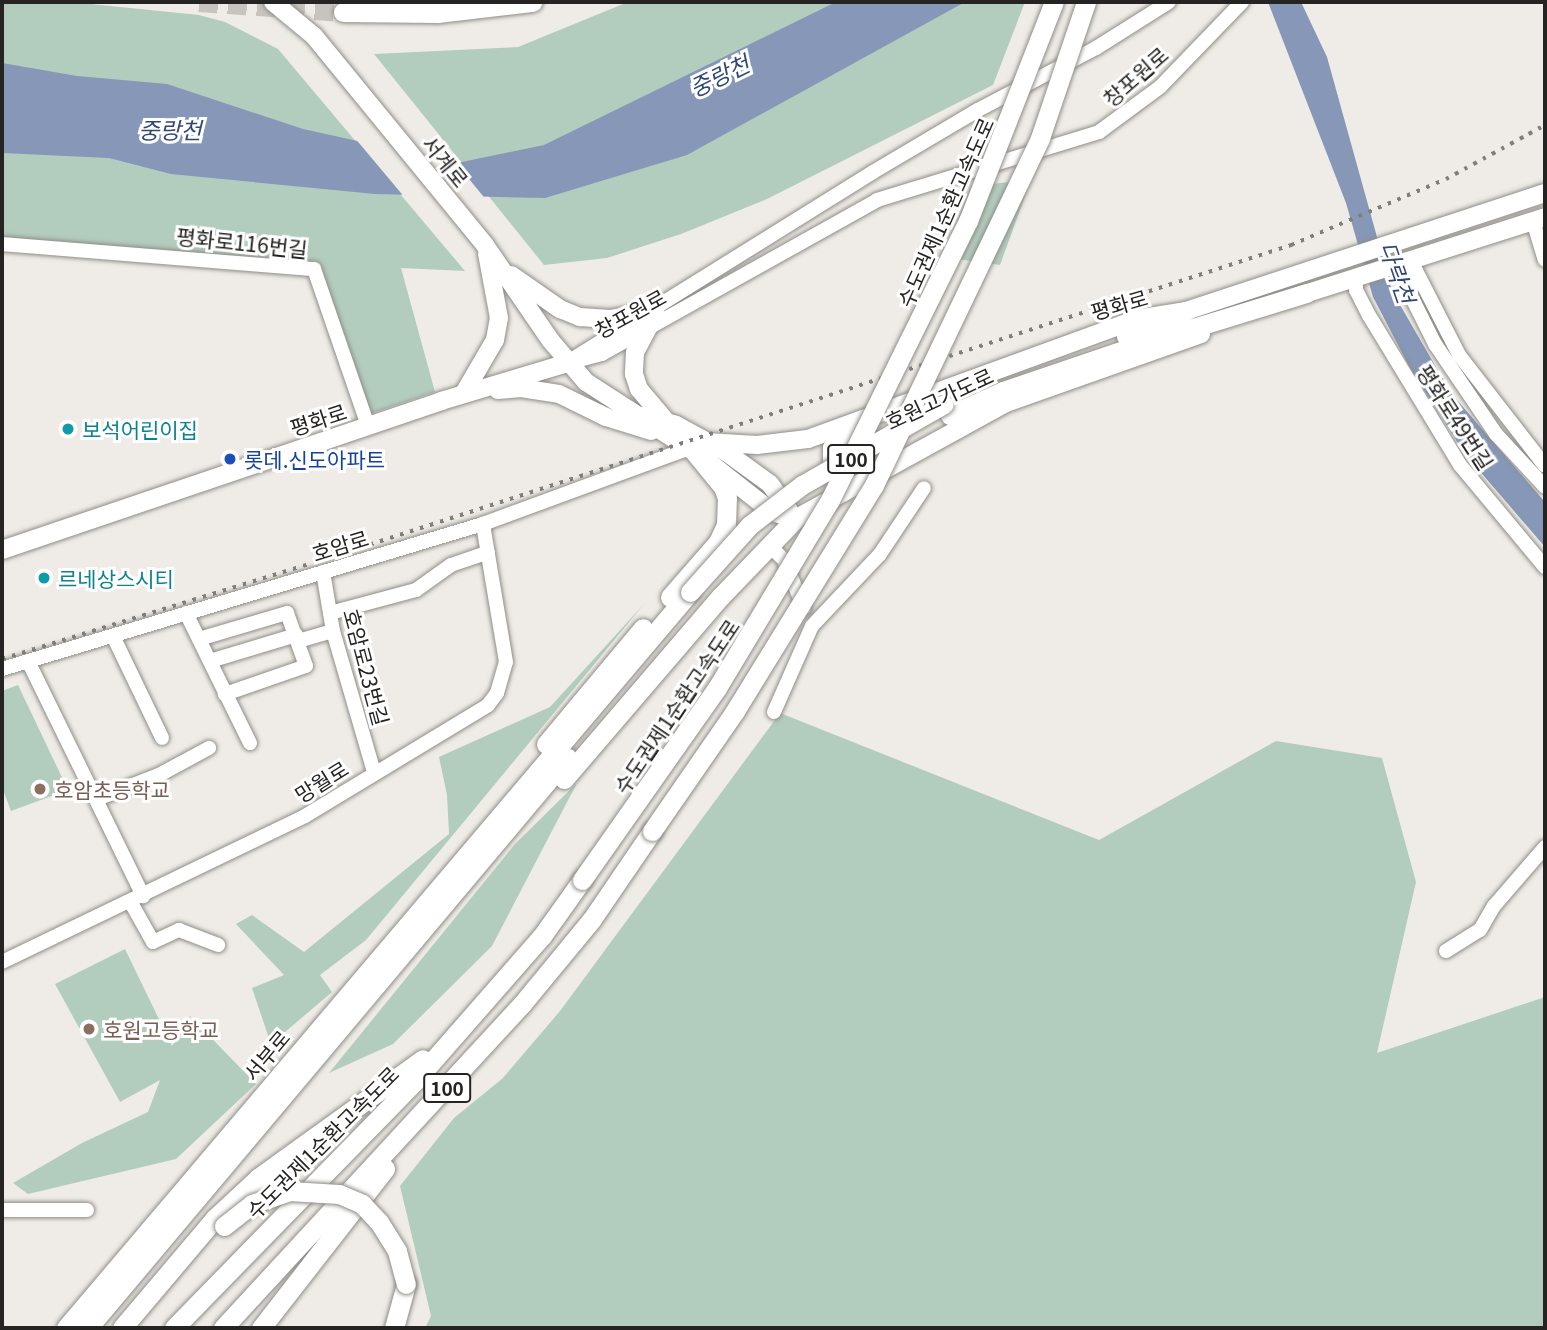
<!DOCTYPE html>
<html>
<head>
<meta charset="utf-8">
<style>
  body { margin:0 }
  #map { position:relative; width:1547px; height:1330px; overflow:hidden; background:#efece7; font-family:Georgia,"Noto Sans KR",serif }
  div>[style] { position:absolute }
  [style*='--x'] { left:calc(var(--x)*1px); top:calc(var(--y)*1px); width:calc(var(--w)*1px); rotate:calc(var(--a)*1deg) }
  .green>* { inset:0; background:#b2ccbe }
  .water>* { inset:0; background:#8697b7 }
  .pier>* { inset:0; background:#efece7 }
  .highway-tunnel>* { height:19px; margin-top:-9.5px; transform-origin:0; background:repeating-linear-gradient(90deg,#c7c4c0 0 19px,transparent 0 29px) }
  .roads { filter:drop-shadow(0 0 2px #8f8d87) drop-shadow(0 0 2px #8f8d87) }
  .minor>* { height:14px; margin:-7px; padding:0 7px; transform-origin:7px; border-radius:7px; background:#fff }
  .major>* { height:18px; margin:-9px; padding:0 9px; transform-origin:9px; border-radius:9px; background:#fff }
  .highway>* { height:19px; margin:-9.5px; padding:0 9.5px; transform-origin:9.5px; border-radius:9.5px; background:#fff }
  .rail>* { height:3.5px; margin-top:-1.75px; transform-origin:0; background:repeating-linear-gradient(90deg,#807e7b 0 3.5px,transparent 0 10.5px) }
  .bridges { filter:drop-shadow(0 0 2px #8f8d87) drop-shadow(0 0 2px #8f8d87) }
  .highway-bridge>* { height:19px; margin:-9.5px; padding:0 9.5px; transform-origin:9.5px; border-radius:9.5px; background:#fff }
  .dots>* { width:19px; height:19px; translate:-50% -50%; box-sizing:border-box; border:4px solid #fff; border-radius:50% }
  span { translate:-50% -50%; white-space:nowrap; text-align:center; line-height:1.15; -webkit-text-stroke:6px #fff; paint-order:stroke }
  .shield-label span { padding:2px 5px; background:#fff; border:2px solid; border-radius:5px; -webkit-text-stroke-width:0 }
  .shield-label { font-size:19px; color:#252422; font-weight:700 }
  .street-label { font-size:21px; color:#252422 }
  .culture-label { font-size:21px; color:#0d838f }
  .left { translate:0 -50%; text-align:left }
  .transit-label { font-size:21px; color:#164399 }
  .education-label { font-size:21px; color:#785e54 }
  .water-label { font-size:23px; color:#314774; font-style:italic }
  .frame { position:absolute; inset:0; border:4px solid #252422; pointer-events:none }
</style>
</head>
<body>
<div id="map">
  <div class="green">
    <div style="clip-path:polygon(2px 2px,81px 3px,199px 15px,225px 22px,278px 49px,465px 271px,401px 268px,435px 392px,370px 414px,320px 264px,2px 237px)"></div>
    <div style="clip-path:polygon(628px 2px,1025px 2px,993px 85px,767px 199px,681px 234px,607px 258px,544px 265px,374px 54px,518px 47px)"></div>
    <div style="clip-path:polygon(1031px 180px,1000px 265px,943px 257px,971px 186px)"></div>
    <div style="clip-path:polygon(644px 604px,366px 940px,320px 975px,332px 992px,271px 1044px,252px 988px,284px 975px,236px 924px,252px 915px,304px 952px,449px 834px,447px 795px,439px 757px,550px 707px)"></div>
    <div style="clip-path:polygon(18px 685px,68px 790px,11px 811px,2px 787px,2px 691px)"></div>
    <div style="clip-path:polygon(780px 713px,1099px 840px,1276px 741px,1382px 758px,1416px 882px,1377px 1053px,1545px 997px,1545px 1328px,425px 1328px,431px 1316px,400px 1186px,454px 1118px,503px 1078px,560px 1011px)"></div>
    <div style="clip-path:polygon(577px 783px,492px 946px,393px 1044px,329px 1073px,515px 844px)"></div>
    <div style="clip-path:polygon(125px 949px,172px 1046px,190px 1016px,256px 1084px,176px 1159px,28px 1194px,13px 1183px,82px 1143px,148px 1112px,160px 1080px,120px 1102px,55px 984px)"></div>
  </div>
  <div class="water">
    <div style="clip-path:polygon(836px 2px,965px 2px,687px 155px,545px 198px,375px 194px,171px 174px,109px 158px,2px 153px,2px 63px,77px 76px,167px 84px,303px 129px,457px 163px,544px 145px)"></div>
    <div style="clip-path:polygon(1268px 2px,1301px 2px,1327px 57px,1392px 291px,1451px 393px,1545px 502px,1545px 547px,1465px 454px,1410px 368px,1373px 297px,1346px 203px)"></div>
  </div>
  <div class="pier">
    <div style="clip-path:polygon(354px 137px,452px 158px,487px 201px,406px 199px)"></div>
  </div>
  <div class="highway-tunnel">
    <div style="--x:199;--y:2;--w:144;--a:4"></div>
  </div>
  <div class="roads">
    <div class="minor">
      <div style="--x:1536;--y:231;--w:30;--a:73"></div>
      <div style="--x:2;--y:244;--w:313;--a:4.6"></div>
      <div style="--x:314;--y:269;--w:166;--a:71"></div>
      <div style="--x:1411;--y:259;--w:37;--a:90"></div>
      <div style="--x:1411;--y:296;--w:54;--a:63.4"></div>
      <div style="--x:1435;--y:344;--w:109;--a:55.9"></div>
      <div style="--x:1496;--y:434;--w:72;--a:47.2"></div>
      <div style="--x:1411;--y:261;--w:106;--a:62.9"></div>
      <div style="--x:1459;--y:355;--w:140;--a:52.2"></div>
      <div style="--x:1356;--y:277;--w:13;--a:90"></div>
      <div style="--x:1356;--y:290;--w:30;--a:63"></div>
      <div style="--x:1370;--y:317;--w:173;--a:58.7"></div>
      <div style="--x:1460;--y:465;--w:133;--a:50.2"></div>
      <div style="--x:576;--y:357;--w:350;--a:-31.9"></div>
      <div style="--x:873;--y:172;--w:122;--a:-30.6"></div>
      <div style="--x:978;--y:110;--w:133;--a:-27.7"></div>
      <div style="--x:1096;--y:48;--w:86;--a:-32.2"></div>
      <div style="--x:568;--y:363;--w:35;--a:-15"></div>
      <div style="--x:602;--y:354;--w:315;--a:-29.2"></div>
      <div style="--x:877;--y:200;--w:232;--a:-17"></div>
      <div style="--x:1099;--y:132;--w:76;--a:-36.4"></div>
      <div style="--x:1160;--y:87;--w:118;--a:-46"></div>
      <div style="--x:770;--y:546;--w:20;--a:45"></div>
      <div style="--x:784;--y:560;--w:52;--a:67.4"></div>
      <div style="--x:323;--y:572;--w:60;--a:80.4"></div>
      <div style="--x:333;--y:631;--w:147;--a:73.8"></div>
      <div style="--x:186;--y:613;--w:145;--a:63.8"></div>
      <div style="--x:330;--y:613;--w:89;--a:-15"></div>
      <div style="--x:416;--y:590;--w:43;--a:-35.5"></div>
      <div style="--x:451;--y:565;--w:39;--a:-19"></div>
      <div style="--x:113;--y:636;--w:113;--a:64.3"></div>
      <div style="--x:199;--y:639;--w:92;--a:-16.5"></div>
      <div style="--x:287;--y:613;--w:56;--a:70.3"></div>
      <div style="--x:306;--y:666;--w:86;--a:160.9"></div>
      <div style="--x:298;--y:641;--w:36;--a:-16"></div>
      <div style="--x:28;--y:661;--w:262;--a:63.9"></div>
      <div style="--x:210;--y:661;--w:90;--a:-16.8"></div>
      <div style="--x:2;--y:669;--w:502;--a:-16.78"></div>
      <div style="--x:483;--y:524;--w:217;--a:-20.2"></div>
      <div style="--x:774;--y:712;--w:94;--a:-66.2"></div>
      <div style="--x:812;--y:626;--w:99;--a:-46.6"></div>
      <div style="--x:880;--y:554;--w:79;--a:-56.3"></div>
      <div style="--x:97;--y:799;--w:66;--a:-21.2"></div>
      <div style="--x:159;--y:775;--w:57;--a:-28.4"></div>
      <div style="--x:130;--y:901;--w:47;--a:60.7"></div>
      <div style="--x:153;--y:942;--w:29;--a:-25"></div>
      <div style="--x:179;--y:930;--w:42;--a:21"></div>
      <div style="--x:1446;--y:951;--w:40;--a:-32"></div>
      <div style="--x:1480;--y:930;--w:28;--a:-60"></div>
      <div style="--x:1494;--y:906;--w:78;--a:-49.2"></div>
      <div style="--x:2;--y:962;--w:336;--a:-25.7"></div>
      <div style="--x:305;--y:816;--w:214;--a:-31.2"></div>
      <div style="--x:488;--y:705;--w:15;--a:-53"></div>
      <div style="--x:497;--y:693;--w:32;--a:-74"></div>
      <div style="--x:506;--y:662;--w:140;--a:-99.5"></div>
      <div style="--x:2;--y:1210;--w:85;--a:0"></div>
    </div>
    <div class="major">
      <div style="--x:273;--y:2;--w:53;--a:39.7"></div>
      <div style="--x:314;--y:36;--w:270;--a:50.7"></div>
      <div style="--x:485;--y:245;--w:116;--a:55.5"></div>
      <div style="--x:551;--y:341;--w:54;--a:49.5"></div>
      <div style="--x:586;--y:382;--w:142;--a:32.9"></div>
      <div style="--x:705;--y:459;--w:85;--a:38.3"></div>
      <div style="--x:772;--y:512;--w:24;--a:17"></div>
      <div style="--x:511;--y:275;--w:60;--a:34.8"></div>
      <div style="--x:560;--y:309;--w:22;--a:22"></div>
      <div style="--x:580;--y:317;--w:30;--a:4"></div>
      <div style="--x:610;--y:319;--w:46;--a:-10.1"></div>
      <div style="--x:1295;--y:297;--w:262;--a:-17.7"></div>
      <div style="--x:649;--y:326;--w:30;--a:118"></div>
      <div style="--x:635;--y:352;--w:22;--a:93"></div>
      <div style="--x:634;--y:374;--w:16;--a:72"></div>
      <div style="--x:639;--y:389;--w:40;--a:50"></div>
      <div style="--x:498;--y:390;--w:23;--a:-5"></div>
      <div style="--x:521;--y:388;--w:38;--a:9"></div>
      <div style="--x:559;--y:394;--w:52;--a:26.1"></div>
      <div style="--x:606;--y:417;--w:47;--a:17.3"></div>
      <div style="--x:464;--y:393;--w:61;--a:-59.7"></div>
      <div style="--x:495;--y:340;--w:22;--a:-80"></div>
      <div style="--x:499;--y:318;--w:66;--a:-100.5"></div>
      <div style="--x:643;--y:416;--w:34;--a:15"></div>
      <div style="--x:676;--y:425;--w:57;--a:28.4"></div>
      <div style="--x:726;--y:452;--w:54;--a:36"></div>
      <div style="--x:770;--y:484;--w:32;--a:54"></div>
      <div style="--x:706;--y:442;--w:51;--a:3.4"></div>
      <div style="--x:757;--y:445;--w:51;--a:-6.7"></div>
      <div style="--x:808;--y:439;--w:350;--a:-20"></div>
      <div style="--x:1137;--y:319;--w:50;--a:-9.3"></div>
      <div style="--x:1186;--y:311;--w:378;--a:-18.2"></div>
      <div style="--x:845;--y:475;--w:18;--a:-135"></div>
      <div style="--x:832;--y:462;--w:14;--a:-90"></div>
      <div style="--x:832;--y:448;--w:30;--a:-45"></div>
      <div style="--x:795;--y:519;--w:241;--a:-28.8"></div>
      <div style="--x:1006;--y:403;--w:207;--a:-19.5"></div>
      <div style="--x:2;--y:550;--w:464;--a:-18.7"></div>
      <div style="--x:441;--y:401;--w:133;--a:-16.7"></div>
    </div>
    <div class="highway">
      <div style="--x:343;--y:12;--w:95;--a:0.6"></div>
      <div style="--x:438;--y:13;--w:95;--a:-6.7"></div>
      <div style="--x:1126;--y:336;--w:65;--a:-22.6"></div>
      <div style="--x:950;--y:415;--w:58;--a:-24.4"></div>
      <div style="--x:1003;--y:391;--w:149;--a:-18.8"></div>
      <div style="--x:1144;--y:343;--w:170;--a:-17.1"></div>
      <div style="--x:670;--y:597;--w:73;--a:-48.9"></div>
      <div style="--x:718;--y:542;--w:19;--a:-65"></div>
      <div style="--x:726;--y:525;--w:27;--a:-88"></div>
      <div style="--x:727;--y:498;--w:12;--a:-110"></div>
      <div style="--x:723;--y:487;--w:43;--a:-129.3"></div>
      <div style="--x:546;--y:744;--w:151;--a:-50.1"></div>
      <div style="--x:564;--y:779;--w:241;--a:-49.4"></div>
      <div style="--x:721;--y:596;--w:107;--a:-46.1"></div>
      <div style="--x:66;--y:1328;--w:965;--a:-49.71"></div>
      <div style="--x:88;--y:1328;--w:745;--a:-49.96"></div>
      <div style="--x:122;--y:1328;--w:143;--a:-49.8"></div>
      <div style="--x:214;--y:1219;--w:60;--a:-43"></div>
      <div style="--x:258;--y:1178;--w:203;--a:-35.8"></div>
      <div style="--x:174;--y:1328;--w:345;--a:-45.7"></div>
      <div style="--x:415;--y:1081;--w:193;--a:-48.8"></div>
      <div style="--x:542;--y:936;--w:69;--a:-54.5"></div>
      <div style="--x:223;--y:1328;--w:441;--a:-47.3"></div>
      <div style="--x:522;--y:1004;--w:110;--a:-50.5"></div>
      <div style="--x:592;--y:919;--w:107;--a:-55.7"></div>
      <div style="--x:261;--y:1328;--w:202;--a:-52.1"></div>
      <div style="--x:394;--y:1328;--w:46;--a:-74.7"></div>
    </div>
  </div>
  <div class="rail">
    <div style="--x:2;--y:659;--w:364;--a:-17.2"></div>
    <div style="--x:350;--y:551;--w:990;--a:-18.01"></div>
    <div style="--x:1291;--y:245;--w:168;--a:-23.1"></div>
    <div style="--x:1446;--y:179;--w:113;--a:-28.6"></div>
  </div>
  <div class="bridges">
    <div class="highway-bridge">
      <div style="--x:690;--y:592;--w:90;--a:-48.2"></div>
      <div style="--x:750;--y:525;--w:66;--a:-37.6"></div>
      <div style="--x:802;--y:485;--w:163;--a:-29.7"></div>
      <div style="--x:652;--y:831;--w:146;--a:-55.3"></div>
      <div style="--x:735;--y:711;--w:265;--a:-58.4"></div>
      <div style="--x:874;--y:485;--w:385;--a:-64.4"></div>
      <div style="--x:1040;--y:138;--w:144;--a:-71.3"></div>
      <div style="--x:582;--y:880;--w:235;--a:-54.9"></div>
      <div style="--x:717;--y:688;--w:219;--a:-59"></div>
      <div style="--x:830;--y:500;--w:311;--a:-63.7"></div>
      <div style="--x:968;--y:221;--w:235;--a:-68.6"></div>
      <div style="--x:224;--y:1226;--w:36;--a:-38"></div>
      <div style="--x:252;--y:1204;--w:39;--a:-19"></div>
      <div style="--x:289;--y:1191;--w:50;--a:3.4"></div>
      <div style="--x:339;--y:1194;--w:25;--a:23"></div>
      <div style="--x:362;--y:1204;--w:25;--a:47"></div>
      <div style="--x:379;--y:1222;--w:34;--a:58"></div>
      <div style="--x:397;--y:1251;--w:34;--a:75"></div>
    </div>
  </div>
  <div class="dots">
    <div style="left:68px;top:429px;background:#0f9aa8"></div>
    <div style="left:230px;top:459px;background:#1a4fb4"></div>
    <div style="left:44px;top:578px;background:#0f9aa8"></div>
    <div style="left:40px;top:789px;background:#8d6e63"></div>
    <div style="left:89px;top:1029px;background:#8d6e63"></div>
  </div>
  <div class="shield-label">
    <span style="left:851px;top:459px">100</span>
    <span style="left:447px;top:1088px">100</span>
  </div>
  <div class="street-label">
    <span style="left:1135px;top:76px;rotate:-41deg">창포원로</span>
    <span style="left:446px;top:161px;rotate:51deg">서계로</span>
    <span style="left:945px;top:212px;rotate:-66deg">수도권제1순환고속도로</span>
    <span style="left:242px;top:242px;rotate:6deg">평화로116번길</span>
    <span style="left:1119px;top:304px;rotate:-16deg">평화로</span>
    <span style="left:630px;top:313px;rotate:-29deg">창포원로</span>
    <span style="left:939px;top:398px;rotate:-25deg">호원고가도로</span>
    <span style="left:1456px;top:417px;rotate:57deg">평화로49번길</span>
    <span style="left:318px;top:419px;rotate:-18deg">평화로</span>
    <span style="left:340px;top:545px;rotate:-17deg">호암로</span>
    <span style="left:367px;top:667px;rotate:75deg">호암로23번길</span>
    <span style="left:676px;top:706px;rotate:-56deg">수도권제1순환고속도로</span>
    <span style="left:321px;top:781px;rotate:-32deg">망월로</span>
    <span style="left:266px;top:1055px;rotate:-50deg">서부로</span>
    <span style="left:322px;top:1142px;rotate:-45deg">수도권제1순환고속도로</span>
  </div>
  <div class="culture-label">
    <span class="left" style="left:82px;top:429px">보석어린이집</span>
    <span class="left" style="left:58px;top:578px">르네상스시티</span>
  </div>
  <div class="transit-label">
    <span class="left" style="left:244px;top:459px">롯데.신도아파트</span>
  </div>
  <div class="education-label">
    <span class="left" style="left:54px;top:789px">호암초등학교</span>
    <span class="left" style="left:103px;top:1029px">호원고등학교</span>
  </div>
  <div class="water-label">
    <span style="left:719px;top:75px;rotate:-26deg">중랑천</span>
    <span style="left:170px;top:129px">중랑천</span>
    <span style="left:1398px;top:272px;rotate:71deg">다락천</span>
  </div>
  <div class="frame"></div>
</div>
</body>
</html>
